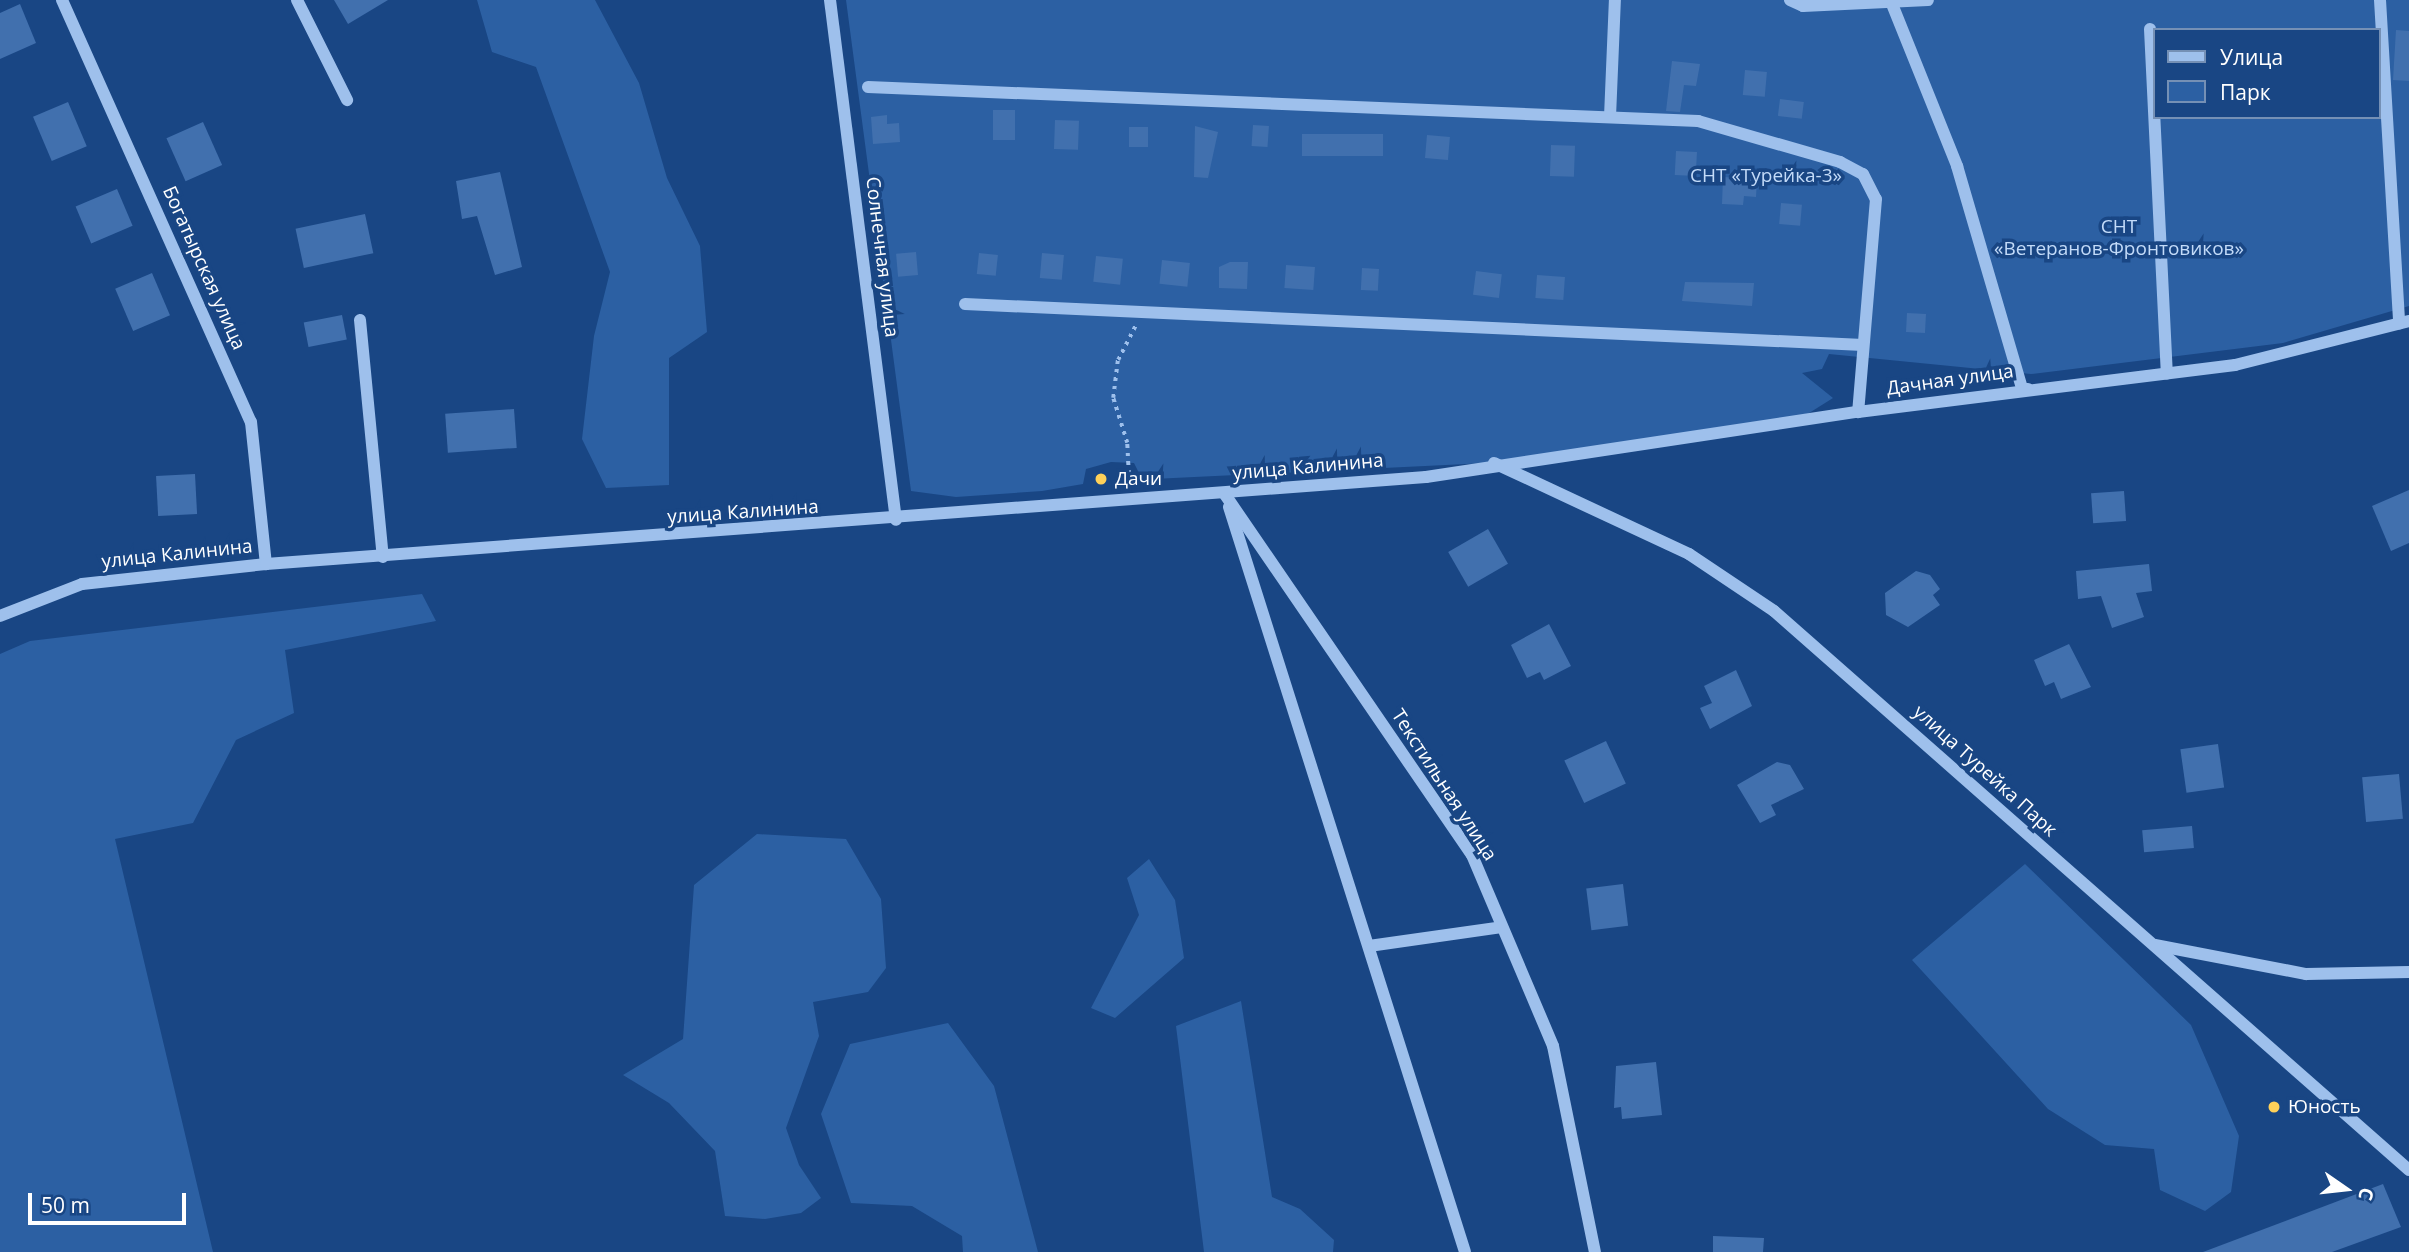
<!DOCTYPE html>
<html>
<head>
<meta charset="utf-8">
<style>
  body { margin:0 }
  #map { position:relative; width:2409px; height:1252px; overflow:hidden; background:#194684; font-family:"Open Sans",sans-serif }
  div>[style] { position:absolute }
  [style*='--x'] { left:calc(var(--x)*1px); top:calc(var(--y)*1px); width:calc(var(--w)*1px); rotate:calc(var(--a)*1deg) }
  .green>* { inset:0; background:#2c60a3 }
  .building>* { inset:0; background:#4170ae; transform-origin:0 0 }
  .path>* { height:3.5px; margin-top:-1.75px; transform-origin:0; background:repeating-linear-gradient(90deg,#9ec0ec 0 3.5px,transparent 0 8.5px) }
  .minor>* { height:12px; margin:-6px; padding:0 6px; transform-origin:6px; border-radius:6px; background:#9ec0ec }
  .dots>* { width:19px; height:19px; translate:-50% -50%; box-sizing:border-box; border:4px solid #194684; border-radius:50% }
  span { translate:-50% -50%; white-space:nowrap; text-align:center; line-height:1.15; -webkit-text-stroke:7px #194684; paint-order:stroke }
  .park-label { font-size:19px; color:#c3dbf9 }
  .street-label { font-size:19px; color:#fff }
  .poi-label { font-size:19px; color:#fff }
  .left { translate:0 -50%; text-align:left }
  .legend { position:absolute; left:2153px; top:28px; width:228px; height:91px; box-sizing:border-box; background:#194684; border:2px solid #7590b5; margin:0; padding:9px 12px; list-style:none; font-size:21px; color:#fff }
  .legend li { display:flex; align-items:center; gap:14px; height:35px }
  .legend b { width:35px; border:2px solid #7590b5 }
  .north { position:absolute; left:2311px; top:1154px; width:70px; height:70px; -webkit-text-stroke:5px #194684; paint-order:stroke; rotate:104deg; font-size:19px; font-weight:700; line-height:28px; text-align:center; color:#fff }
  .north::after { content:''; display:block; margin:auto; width:24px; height:32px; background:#fff; clip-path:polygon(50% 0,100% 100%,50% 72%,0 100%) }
  .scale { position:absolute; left:28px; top:1193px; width:158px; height:32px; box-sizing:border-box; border:4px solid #fff; border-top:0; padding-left:9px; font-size:21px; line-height:24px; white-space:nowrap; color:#fff; -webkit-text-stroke:5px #194684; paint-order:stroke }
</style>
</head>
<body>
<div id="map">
  <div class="green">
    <div style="clip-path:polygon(477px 0,595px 0,639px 83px,667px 178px,700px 246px,707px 332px,669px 358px,669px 485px,606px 488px,582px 439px,594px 336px,610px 272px,536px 67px,492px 52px)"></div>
    <div style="clip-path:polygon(evenodd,846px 0,2409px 0,2409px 306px,2283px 343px,2031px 374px,1829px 354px,1822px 369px,1802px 373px,1833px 398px,1798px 420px,1487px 463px,1153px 479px,1140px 475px,1134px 463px,1111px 462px,1086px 469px,1083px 484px,1042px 491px,956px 497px,911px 491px,846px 0,2155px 30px,2379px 30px,2379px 117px,2155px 117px,2155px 30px)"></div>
    <div style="clip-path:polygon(422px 594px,436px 621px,285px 650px,294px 713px,236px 740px,193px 823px,115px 839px,213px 1252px,0 1252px,0 654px,30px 641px)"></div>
    <div style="clip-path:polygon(757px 834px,846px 839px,881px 899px,886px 968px,868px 992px,813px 1002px,819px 1036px,786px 1128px,799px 1165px,821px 1198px,801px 1213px,765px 1219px,725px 1216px,715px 1151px,669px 1103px,623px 1075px,683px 1039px,694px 885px)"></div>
    <div style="clip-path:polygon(1149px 859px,1175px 900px,1184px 958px,1115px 1018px,1091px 1008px,1139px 915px,1127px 878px)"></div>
    <div style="clip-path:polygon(2025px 864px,2191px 1025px,2239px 1136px,2231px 1192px,2205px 1211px,2160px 1190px,2154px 1149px,2105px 1145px,2048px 1109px,1912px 960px)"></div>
    <div style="clip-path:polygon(1241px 1001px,1272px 1197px,1300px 1209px,1334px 1240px,1333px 1252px,1204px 1252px,1176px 1026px)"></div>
    <div style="clip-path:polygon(948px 1023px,994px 1086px,1038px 1252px,963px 1252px,962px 1236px,912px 1206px,851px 1203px,821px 1114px,850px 1044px)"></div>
  </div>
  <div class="building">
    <div style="clip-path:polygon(334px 0,388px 0,348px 24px)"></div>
    <div style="clip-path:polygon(20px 4px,36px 43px,0 59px,0 13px)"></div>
    <div style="clip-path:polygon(2396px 30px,2409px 31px,2409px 81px,2393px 80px)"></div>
    <div style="clip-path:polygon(1672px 61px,1700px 64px,1696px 86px,1684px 85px,1680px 112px,1666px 111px)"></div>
    <div style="left:1745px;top:70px;width:22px;height:25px;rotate:5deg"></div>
    <div style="left:1780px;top:99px;width:24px;height:17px;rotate:7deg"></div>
    <div style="left:68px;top:102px;width:48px;height:38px;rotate:67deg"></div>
    <div style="left:993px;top:110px;width:22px;height:30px"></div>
    <div style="clip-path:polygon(887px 115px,887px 124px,899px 123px,900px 142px,873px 144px,871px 117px)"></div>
    <div style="left:1055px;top:120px;width:24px;height:29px;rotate:2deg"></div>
    <div style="left:203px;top:122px;width:47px;height:40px;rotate:66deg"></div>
    <div style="left:1253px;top:125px;width:16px;height:21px;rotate:4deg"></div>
    <div style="clip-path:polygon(1195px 126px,1218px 132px,1208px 178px,1194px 177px)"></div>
    <div style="left:1129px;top:127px;width:19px;height:20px"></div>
    <div style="left:1302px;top:134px;width:81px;height:22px"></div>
    <div style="left:1427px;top:135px;width:23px;height:23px;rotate:5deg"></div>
    <div style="left:1551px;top:145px;width:24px;height:31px;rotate:2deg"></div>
    <div style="left:1676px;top:151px;width:21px;height:24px;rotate:3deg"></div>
    <div style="clip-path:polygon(500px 172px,522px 267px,495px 275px,477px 216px,462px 219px,456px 181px)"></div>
    <div style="clip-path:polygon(1723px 177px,1757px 179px,1756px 197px,1744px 196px,1743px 205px,1722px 204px)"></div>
    <div style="left:117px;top:189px;width:40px;height:45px;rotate:67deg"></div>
    <div style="left:1781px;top:203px;width:21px;height:21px;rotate:5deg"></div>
    <div style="left:365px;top:214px;width:40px;height:71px;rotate:78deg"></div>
    <div style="left:916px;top:252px;width:23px;height:20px;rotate:85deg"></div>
    <div style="left:979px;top:253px;width:19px;height:21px;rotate:6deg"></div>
    <div style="left:1042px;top:253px;width:22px;height:25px;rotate:5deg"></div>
    <div style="left:1096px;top:256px;width:27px;height:26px;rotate:6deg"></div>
    <div style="left:1162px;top:260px;width:28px;height:24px;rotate:6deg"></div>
    <div style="clip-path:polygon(1230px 262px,1248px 262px,1247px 289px,1219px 288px,1219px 267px)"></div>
    <div style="left:1286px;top:265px;width:29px;height:23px;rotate:4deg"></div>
    <div style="left:1362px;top:268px;width:17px;height:22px;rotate:3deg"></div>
    <div style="left:1476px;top:271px;width:26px;height:24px;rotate:7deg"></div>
    <div style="left:152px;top:273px;width:46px;height:40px;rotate:67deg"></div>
    <div style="left:1537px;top:275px;width:28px;height:23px;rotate:4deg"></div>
    <div style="clip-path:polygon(1685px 282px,1754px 283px,1752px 306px,1682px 301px)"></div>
    <div style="left:1907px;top:313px;width:19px;height:19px;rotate:3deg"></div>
    <div style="left:342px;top:315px;width:25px;height:39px;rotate:79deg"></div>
    <div style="left:514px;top:409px;width:39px;height:69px;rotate:86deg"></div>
    <div style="left:195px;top:474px;width:40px;height:39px;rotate:87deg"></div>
    <div style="clip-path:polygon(2409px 490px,2409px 543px,2391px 551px,2372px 506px)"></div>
    <div style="left:2124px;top:491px;width:30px;height:33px;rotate:86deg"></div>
    <div style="left:1488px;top:529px;width:40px;height:46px;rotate:60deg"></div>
    <div style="clip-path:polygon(2149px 564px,2152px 591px,2136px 593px,2144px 617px,2112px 628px,2101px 596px,2078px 599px,2076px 571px)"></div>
    <div style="clip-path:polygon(1916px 571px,1930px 575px,1940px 589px,1933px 595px,1940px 605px,1908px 627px,1886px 615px,1885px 593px)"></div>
    <div style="clip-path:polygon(1549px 624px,1571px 666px,1544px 680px,1540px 672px,1527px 678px,1511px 645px)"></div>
    <div style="clip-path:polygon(2069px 644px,2091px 687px,2061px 699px,2054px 682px,2045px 686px,2034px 660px)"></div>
    <div style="clip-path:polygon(1736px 670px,1752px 706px,1710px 729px,1700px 708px,1712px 703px,1704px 686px)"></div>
    <div style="left:1606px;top:741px;width:47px;height:46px;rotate:65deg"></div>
    <div style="left:2218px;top:744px;width:44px;height:38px;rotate:82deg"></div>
    <div style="clip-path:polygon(1777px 762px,1790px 765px,1804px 789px,1771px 805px,1776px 815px,1760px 823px,1737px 785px)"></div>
    <div style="left:2399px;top:774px;width:45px;height:37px;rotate:85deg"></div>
    <div style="left:2192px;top:826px;width:22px;height:50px;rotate:85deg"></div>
    <div style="left:1623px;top:884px;width:42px;height:37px;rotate:83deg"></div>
    <div style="clip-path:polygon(1656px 1062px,1662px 1115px,1622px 1119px,1621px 1107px,1614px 1108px,1616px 1066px)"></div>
    <div style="clip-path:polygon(2383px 1184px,2401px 1227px,2332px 1252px,2203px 1252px)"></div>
    <div style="clip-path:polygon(1713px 1236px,1764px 1238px,1763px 1252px,1713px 1252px)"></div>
  </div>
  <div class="path">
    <div style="--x:1129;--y:482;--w:39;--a:-93"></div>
    <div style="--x:1127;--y:443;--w:47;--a:-107.3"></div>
    <div style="--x:1113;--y:398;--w:38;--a:-83"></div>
    <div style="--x:1118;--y:360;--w:38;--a:-63"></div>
  </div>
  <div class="minor">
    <div style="--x:62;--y:0;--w:462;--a:65.9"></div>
    <div style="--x:251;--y:422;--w:143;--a:84"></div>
    <div style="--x:297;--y:0;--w:112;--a:63.4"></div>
    <div style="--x:830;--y:0;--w:524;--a:82.77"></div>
    <div style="--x:1790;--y:0;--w:14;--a:25"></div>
    <div style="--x:1803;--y:6;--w:125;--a:-2.7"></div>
    <div style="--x:2380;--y:0;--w:324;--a:86.6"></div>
    <div style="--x:1892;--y:4;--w:175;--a:68.1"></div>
    <div style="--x:1957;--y:166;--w:232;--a:73.7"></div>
    <div style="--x:2022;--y:389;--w:6;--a:0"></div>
    <div style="--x:2150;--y:29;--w:345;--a:87.2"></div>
    <div style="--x:868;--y:87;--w:831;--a:2.35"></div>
    <div style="--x:1698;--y:121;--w:148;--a:16.1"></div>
    <div style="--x:1840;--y:162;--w:26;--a:28"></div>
    <div style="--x:1863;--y:174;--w:28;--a:63"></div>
    <div style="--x:1876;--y:199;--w:214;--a:94.8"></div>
    <div style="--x:1610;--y:117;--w:117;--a:-87.6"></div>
    <div style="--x:965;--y:304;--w:899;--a:2.61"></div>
    <div style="--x:360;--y:320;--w:238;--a:84.5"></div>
    <div style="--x:1494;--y:463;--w:215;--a:25"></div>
    <div style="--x:1689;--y:554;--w:102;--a:33.8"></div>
    <div style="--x:1774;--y:611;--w:846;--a:41.36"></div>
    <div style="--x:1224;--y:493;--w:439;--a:55.6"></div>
    <div style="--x:1472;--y:855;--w:207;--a:67"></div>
    <div style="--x:1553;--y:1046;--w:210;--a:78.5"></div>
    <div style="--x:1229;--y:507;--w:781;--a:72.42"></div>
    <div style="--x:0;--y:616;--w:88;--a:-21.3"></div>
    <div style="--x:82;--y:584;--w:185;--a:-6.2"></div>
    <div style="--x:266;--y:564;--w:1163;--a:-4.29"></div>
    <div style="--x:1426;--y:477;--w:437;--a:-8.6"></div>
    <div style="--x:1858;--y:412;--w:380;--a:-7.1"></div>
    <div style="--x:2235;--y:365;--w:179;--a:-14.2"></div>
    <div style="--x:2155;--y:945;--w:154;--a:10.9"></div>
    <div style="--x:2306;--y:974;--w:103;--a:-1.1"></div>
    <div style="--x:1369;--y:946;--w:134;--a:-8.1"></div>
  </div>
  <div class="dots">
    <div style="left:1101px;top:479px;background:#ffd159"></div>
    <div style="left:2274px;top:1107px;background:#ffd159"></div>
  </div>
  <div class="park-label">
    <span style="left:1766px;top:176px">СНТ «Турейка-3»</span>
    <span style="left:2119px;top:238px">СНТ<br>«Ветеранов-Фронтовиков»</span>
  </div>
  <div class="street-label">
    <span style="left:882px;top:257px;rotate:83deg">Солнечная улица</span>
    <span style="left:204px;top:268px;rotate:66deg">Богатырская улица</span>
    <span style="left:1950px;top:380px;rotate:-8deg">Дачная улица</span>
    <span style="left:1308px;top:467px;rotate:-5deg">улица Калинина</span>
    <span style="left:743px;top:512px;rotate:-4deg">улица Калинина</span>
    <span style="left:177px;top:554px;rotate:-6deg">улица Калинина</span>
    <span style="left:1985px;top:771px;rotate:42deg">улица Турейка Парк</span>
    <span style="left:1444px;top:785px;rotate:57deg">Текстильная улица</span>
  </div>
  <div class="poi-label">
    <span class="left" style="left:1115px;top:479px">Дачи</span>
    <span class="left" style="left:2288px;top:1107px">Юность</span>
  </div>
  <ul class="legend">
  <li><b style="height:9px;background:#9ec0ec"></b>Улица</li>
  <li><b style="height:19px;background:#2c60a3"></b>Парк</li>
  </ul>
  <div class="north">С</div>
  <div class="scale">50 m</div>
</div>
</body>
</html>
